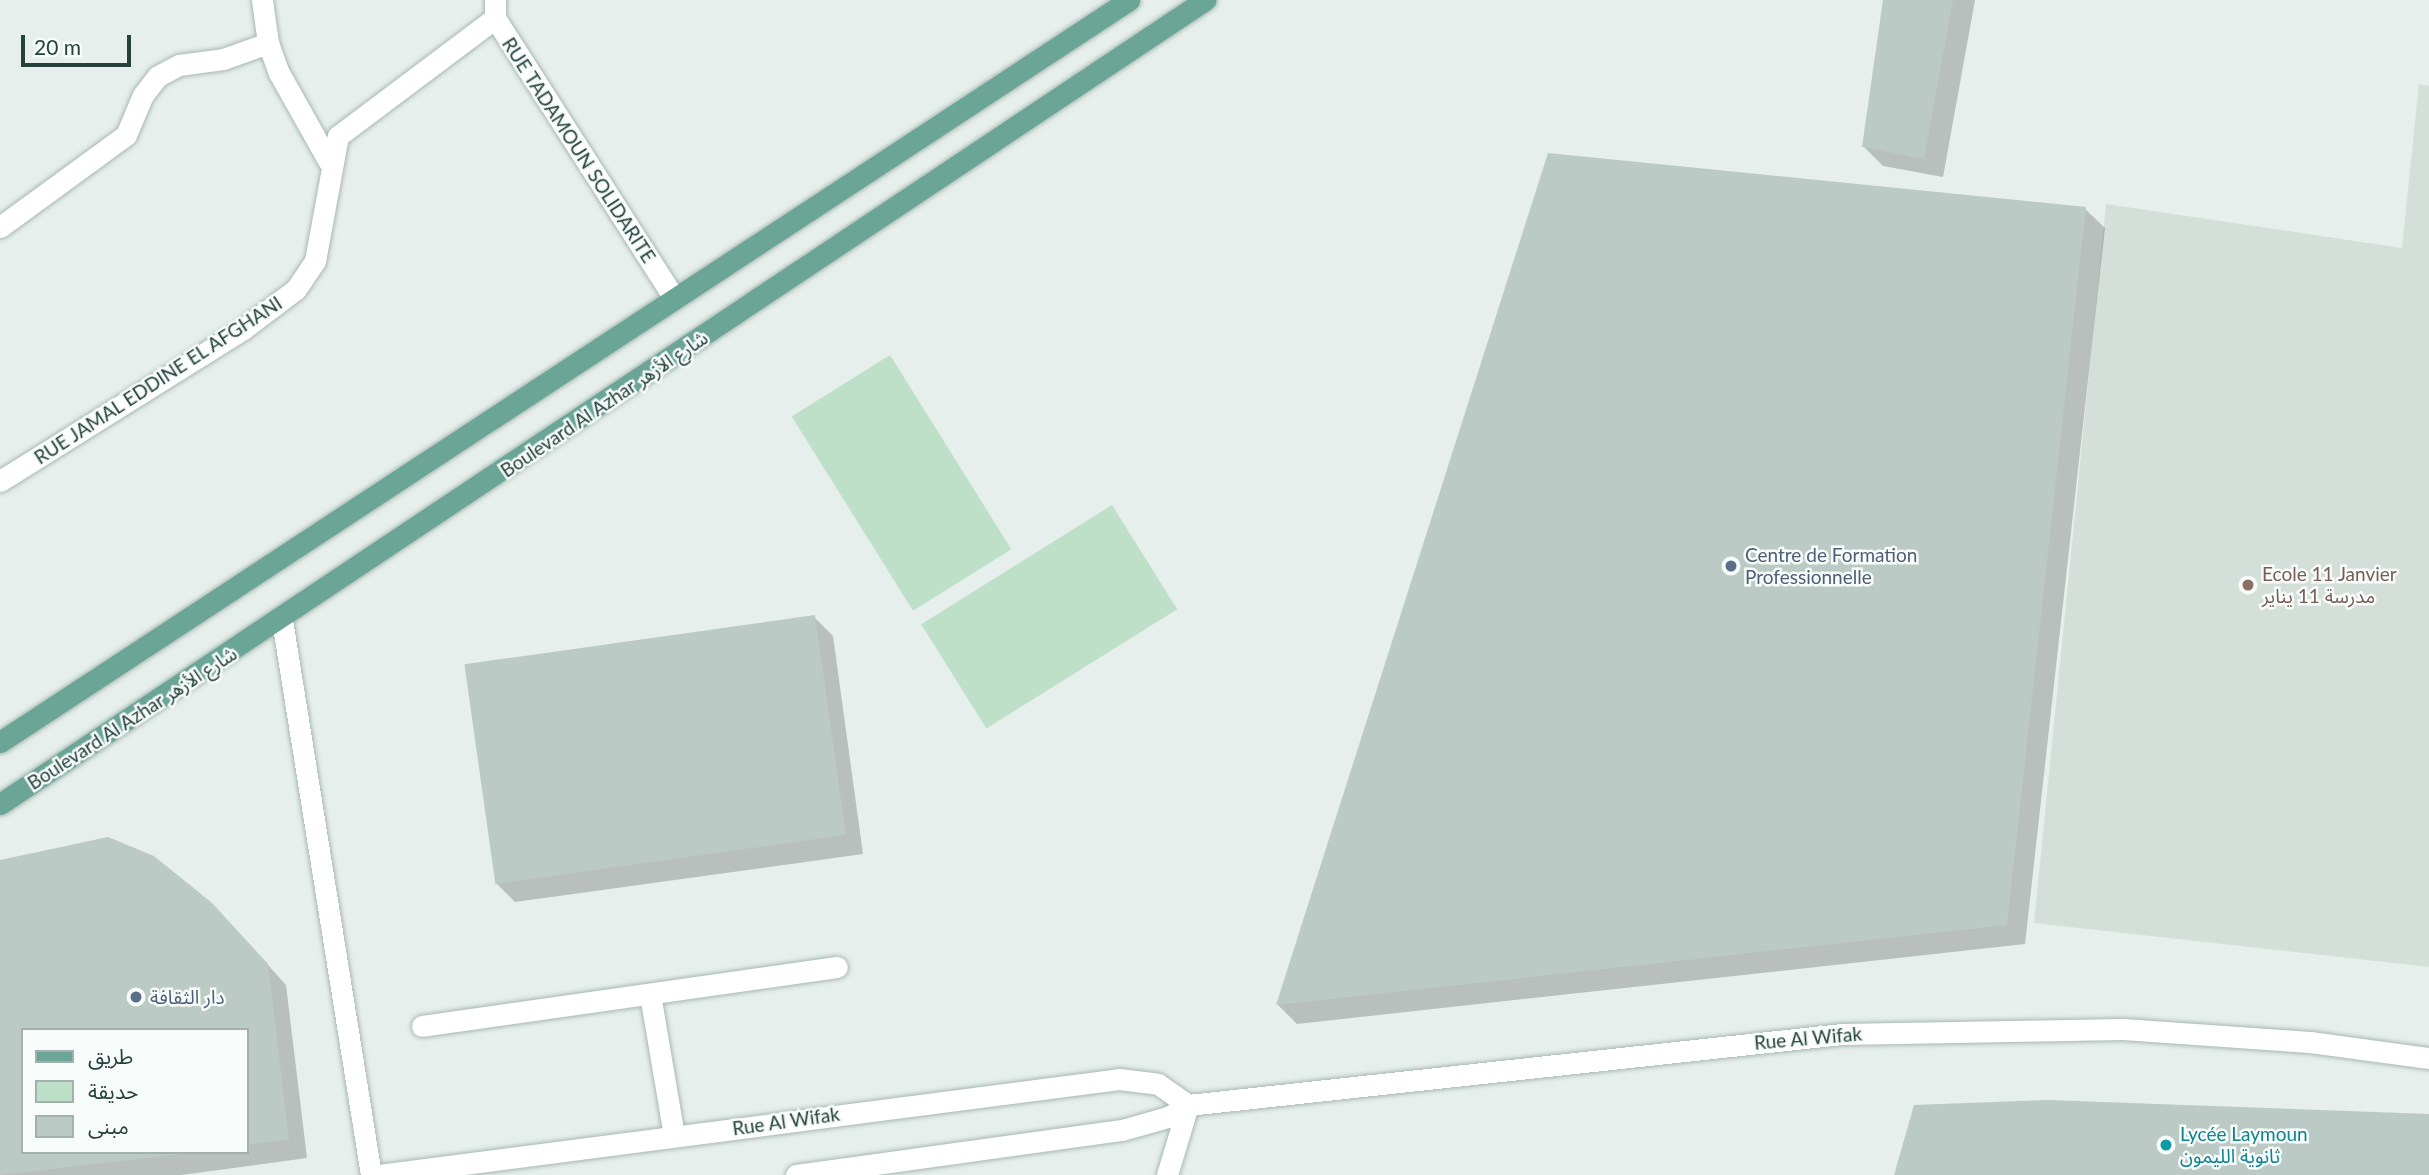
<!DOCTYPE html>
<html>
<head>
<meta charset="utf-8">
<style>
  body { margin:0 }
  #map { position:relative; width:2429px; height:1175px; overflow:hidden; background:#e6efeb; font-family:Lato,"Noto Sans Arabic",sans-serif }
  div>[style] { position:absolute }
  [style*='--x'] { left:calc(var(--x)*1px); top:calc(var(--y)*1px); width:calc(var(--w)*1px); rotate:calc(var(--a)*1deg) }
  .built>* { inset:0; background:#d4dfda }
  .green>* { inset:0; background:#bfe0c8; transform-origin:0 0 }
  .shadow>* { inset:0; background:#0003 }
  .building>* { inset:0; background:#bbcac4; transform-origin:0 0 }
  .roads { filter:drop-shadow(0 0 2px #a8b8b2) drop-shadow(0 0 2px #a8b8b2) }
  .minor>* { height:21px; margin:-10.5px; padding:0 10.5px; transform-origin:10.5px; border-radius:10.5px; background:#fff }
  .major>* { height:21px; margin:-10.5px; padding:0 10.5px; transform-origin:10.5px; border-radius:10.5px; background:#6aa596 }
  .dots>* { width:19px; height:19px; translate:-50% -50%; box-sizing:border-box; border:4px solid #f7fbf9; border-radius:50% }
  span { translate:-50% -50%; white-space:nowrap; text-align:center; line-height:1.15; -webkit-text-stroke:5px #f7fbf9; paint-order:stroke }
  .street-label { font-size:19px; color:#24423a }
  .service-label { font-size:19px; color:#4e5e75 }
  .left { translate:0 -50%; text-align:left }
  .education-label { font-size:19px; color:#785e54 }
  .culture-label { font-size:19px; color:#0d838f }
  .legend { position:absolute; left:21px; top:1028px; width:228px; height:126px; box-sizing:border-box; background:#f7fbf9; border:2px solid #a3b1ad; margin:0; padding:9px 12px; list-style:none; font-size:21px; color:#24423a }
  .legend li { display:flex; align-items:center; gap:14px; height:35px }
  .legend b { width:35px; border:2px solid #a3b1ad }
  .scale { position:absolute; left:21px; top:35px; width:110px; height:32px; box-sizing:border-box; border:4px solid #24423a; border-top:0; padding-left:9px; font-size:21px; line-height:24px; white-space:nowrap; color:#24423a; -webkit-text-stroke:5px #f7fbf9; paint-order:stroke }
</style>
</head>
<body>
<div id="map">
  <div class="built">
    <div style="clip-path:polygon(2419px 84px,2429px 86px,2429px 967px,2034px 923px,2106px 204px,2402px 248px)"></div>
  </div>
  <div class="green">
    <div style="left:890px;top:355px;width:229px;height:116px;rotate:58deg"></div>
    <div style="left:1112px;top:505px;width:123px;height:225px;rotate:58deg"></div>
  </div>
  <div class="shadow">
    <div style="clip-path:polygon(1885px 0,1975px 0,1943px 177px,1883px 166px,1864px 147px)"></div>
    <div style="clip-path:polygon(2085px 209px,2105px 228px,2025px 944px,1297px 1024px,1278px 1005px)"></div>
    <div style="clip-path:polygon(814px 617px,833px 636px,863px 854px,515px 902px,496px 883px)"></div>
    <div style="clip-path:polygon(evenodd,0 861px,231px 924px,286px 985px,307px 1158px,181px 1175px,0 1175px,0 861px,23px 1030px,247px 1030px,247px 1152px,23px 1152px,23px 1030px)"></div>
    <div style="clip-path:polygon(2048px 1102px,2429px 1116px,2429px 1175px,1895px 1175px)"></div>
  </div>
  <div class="building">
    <div style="clip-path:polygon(1883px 0,1953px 0,1924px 159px,1862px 147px)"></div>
    <div style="clip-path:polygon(1548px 153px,2086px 207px,2007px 925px,1276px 1005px)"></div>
    <div style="left:815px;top:615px;width:222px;height:354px;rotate:82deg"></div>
    <div style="clip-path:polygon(108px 837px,154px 856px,212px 903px,268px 964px,289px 1139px,247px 1145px,247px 1030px,23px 1030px,23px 1152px,180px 1154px,0 1175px,0 860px)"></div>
    <div style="clip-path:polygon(2048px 1100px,2429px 1114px,2429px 1175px,1894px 1175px,1914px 1105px)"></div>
  </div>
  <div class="roads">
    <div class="minor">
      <div style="--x:262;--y:0;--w:43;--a:82.1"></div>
      <div style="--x:268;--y:43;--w:32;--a:70"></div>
      <div style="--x:279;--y:73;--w:102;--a:60.7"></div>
      <div style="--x:495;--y:0;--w:18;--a:90"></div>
      <div style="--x:495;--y:18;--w:330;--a:57.4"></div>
      <div style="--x:0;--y:227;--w:156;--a:-36.1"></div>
      <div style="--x:126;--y:135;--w:43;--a:-67"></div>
      <div style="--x:143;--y:95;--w:24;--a:-52"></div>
      <div style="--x:158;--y:76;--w:24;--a:-28"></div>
      <div style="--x:179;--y:65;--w:44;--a:-7.8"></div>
      <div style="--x:223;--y:59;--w:48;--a:-19.6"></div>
      <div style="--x:0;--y:481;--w:287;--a:-32"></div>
      <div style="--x:243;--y:329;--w:66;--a:-37"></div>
      <div style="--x:296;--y:289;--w:34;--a:-56"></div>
      <div style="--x:315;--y:261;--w:127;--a:-79.6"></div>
      <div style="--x:338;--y:136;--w:196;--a:-36.9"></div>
      <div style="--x:282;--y:620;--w:562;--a:80.89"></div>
      <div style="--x:650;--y:994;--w:144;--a:80.4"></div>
      <div style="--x:422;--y:1026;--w:419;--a:-8.1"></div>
      <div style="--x:379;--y:1175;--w:746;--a:-7.39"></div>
      <div style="--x:1119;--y:1079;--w:39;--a:7"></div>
      <div style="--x:1158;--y:1084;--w:37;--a:35"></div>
      <div style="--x:796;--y:1175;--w:329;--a:-7.9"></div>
      <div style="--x:1122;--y:1130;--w:48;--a:-15.8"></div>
      <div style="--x:1168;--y:1117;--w:23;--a:-31"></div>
      <div style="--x:1188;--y:1105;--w:658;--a:-6.2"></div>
      <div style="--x:1842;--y:1034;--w:281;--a:-1"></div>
      <div style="--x:2123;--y:1029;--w:187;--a:4"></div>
      <div style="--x:2310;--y:1042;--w:120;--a:7.7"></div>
      <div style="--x:1167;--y:1175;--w:73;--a:-73.3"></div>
    </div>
    <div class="major">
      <div style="--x:0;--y:742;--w:1351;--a:-33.31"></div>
      <div style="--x:0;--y:804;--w:1449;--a:-33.71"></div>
    </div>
  </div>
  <div class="dots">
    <div style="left:1731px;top:566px;background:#5c6f8a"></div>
    <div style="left:2248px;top:585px;background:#8d6e63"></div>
    <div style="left:136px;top:997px;background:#5c6f8a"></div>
    <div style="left:2166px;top:1145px;background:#0f9aa8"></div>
  </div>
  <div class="street-label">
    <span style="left:579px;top:150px;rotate:57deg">RUE TADAMOUN SOLIDARITE</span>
    <span style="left:158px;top:380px;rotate:-33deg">RUE JAMAL EDDINE EL AFGHANI</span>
    <span style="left:604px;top:404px;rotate:-34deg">Boulevard Al Azhar شارع الأزهر</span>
    <span style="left:132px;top:718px;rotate:-33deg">Boulevard Al Azhar شارع الأزهر</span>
    <span style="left:1808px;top:1038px;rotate:-5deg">Rue Al Wifak</span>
    <span style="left:786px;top:1121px;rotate:-8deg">Rue Al Wifak</span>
  </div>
  <div class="service-label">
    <span class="left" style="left:1745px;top:566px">Centre de Formation<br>Professionnelle</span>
    <span class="left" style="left:150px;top:997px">دار الثقافة</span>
  </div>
  <div class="education-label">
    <span class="left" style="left:2262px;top:585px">Ecole 11 Janvier<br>مدرسة 11 يناير</span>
  </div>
  <div class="culture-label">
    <span class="left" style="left:2180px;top:1145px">Lycée Laymoun<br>ثانوية الليمون</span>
  </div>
  <ul class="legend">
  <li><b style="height:9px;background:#6aa596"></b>طريق</li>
  <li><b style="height:19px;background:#bfe0c8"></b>حديقة</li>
  <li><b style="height:19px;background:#bbcac4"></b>مبنى</li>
  </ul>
  <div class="scale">20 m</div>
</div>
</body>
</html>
